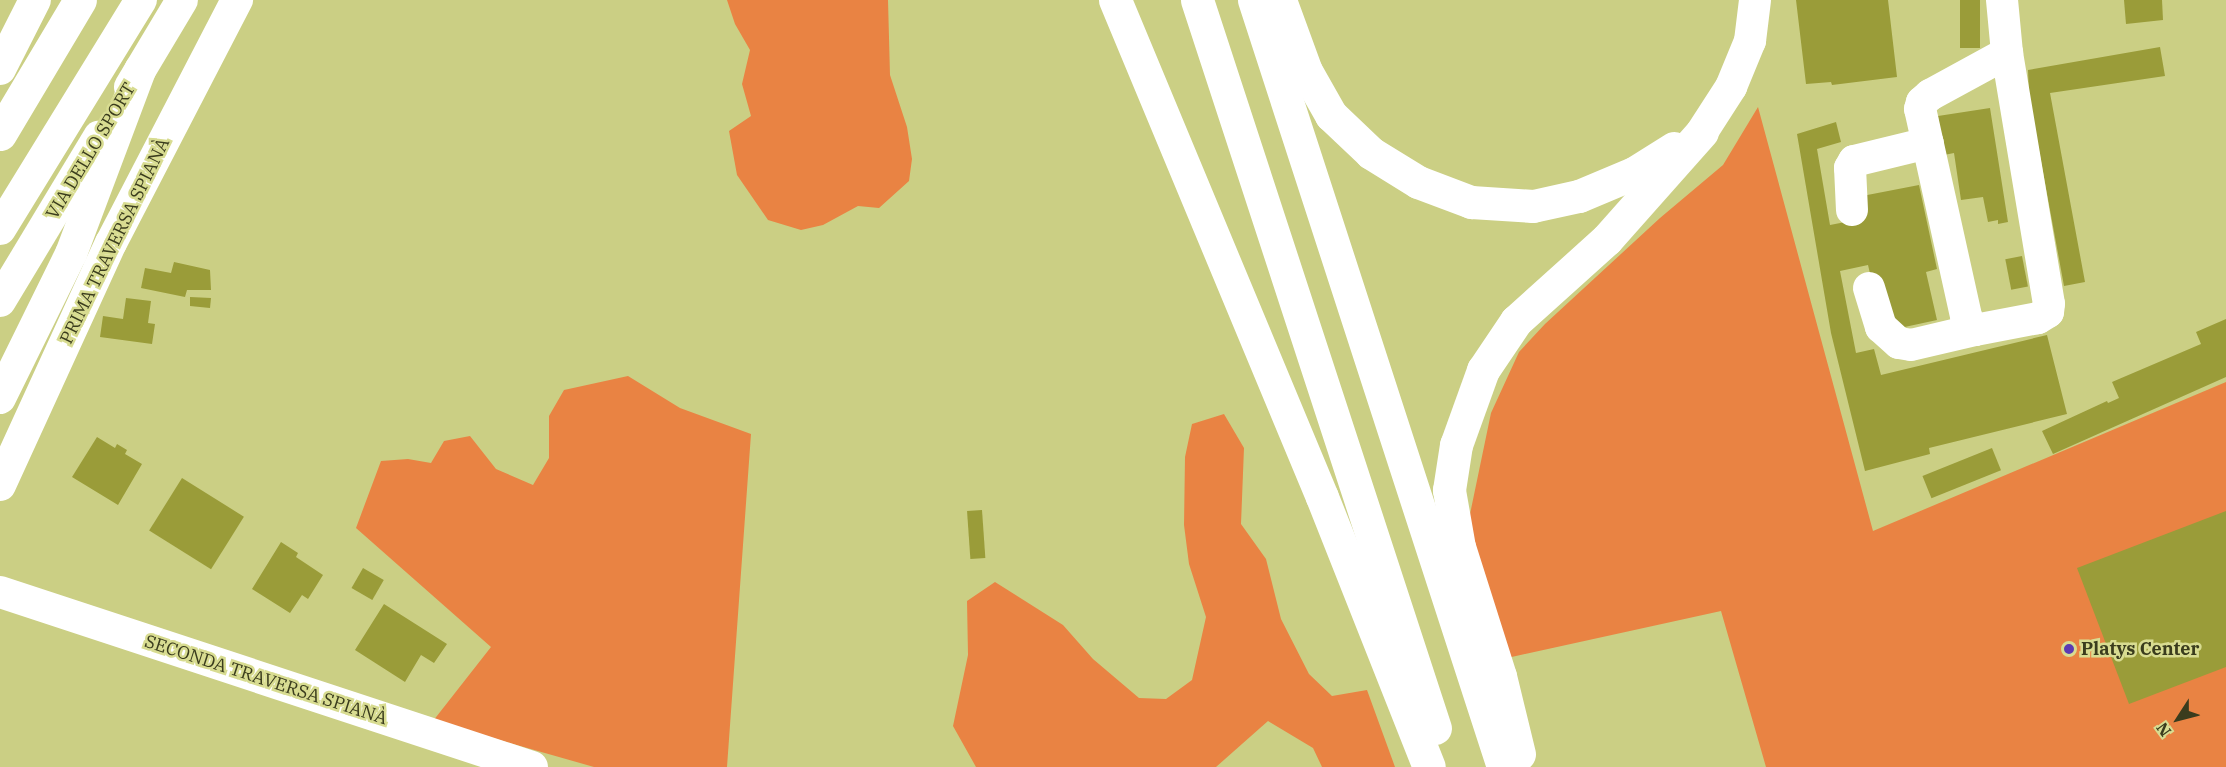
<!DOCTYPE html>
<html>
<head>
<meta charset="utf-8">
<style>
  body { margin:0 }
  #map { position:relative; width:2226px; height:767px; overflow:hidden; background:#cbcf84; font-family:"IBM Plex Serif",serif }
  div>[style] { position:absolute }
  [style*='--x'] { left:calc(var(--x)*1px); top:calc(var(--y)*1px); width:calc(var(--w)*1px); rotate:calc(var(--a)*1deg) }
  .green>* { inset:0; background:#e98343 }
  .building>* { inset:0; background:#9a9c39; transform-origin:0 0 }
  .minor>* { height:32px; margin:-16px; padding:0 16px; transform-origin:16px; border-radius:16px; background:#fff }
  .highway>* { height:33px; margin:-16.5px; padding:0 16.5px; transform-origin:16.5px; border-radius:16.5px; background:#fff }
  .dots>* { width:16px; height:16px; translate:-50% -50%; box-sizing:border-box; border:3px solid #d8dc91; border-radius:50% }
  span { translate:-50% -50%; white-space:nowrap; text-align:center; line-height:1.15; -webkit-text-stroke:5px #d8dc91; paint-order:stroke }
  .street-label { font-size:18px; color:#3a3c1d }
  .poi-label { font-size:18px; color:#3a3c1d; font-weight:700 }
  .left { translate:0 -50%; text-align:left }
  .north { position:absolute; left:2148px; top:689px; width:60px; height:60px; -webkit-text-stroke:4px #d8dc91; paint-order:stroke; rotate:234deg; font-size:16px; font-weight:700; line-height:24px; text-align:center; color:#3a3c1d }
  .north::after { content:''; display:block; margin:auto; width:21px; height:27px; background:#3a3c1d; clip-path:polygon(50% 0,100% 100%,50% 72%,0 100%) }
</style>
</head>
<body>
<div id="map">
  <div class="green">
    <div style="clip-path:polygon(727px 0,888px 0,890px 75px,907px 127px,912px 159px,909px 181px,879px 208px,858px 206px,823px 225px,801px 230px,768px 220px,737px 175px,729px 131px,751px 116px,742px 84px,750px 50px,735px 24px)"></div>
    <div style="clip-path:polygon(1758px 107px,1873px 531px,2226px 382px,2226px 767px,1766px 767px,1721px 611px,1507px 658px,1464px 543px,1491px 413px,1519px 352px,1545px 324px,1660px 218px,1723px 165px)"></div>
    <div style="clip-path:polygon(628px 376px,680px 408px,751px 434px,727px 767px,594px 767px,433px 721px,491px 647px,356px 528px,381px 461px,408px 459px,431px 463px,444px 441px,470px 436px,496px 469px,533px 485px,549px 458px,549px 416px,564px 390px)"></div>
    <div style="clip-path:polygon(1224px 414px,1244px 448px,1241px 524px,1266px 559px,1281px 619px,1309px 674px,1332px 696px,1367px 690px,1395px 767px,1322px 767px,1313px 748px,1268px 721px,1216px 767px,976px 767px,953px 726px,968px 655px,967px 601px,995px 582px,1063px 625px,1093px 659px,1139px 698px,1166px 699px,1192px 680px,1206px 617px,1189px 564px,1184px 525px,1185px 457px,1192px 424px)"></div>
  </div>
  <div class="building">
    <div style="clip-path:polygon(1796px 0,1888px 0,1897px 77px,1832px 85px,1831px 82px,1806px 84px)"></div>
    <div style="left:1960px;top:0;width:20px;height:48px"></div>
    <div style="clip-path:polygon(2124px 0,2162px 0,2163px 20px,2126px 24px)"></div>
    <div style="clip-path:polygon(2160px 47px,2165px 76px,2050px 93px,2085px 282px,2064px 286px,2029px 96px,2028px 70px)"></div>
    <div style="clip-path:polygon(1990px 108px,2008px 222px,1998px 224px,1998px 220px,1988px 222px,1983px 197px,1961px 200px,1954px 153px,1944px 155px,1938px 116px)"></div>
    <div style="clip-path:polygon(1836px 122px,1841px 142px,1817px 149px,1830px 225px,1861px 219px,1857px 197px,1919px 185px,1937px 269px,1926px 272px,1937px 320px,1900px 328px,1880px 316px,1868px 265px,1840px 271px,1856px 353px,1874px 349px,1881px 375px,2047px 335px,2067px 414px,1929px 448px,1930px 454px,1865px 471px,1831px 333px,1797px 134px)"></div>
    <div style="left:2022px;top:256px;width:31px;height:17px;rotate:79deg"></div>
    <div style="clip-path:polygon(174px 262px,210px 270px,211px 290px,187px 290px,185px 297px,141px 288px,145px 268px,171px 273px)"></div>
    <div style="clip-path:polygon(190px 297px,211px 298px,210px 308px,190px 306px)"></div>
    <div style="clip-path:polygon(126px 298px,151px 301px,148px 323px,155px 324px,152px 344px,100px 337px,103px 316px,123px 319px)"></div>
    <div style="clip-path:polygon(2226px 319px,2226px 377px,2053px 454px,2042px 431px,2107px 401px,2108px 403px,2119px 398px,2112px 382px,2201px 344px,2196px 332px)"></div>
    <div style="clip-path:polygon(97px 437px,115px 448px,117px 444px,127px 450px,125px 454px,142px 464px,118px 505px,72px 477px)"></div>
    <div style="left:1992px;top:448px;width:24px;height:75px;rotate:68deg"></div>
    <div style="left:182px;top:478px;width:73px;height:62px;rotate:32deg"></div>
    <div style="left:982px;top:510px;width:48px;height:15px;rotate:86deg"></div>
    <div style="clip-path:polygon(2226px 511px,2226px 667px,2129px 704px,2077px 568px)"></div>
    <div style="clip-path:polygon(281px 542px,298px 553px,296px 557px,323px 575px,308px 599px,302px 595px,290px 613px,252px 589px)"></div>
    <div style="left:363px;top:568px;width:24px;height:23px;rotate:30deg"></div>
    <div style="clip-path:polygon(384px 604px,447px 644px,434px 663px,421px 655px,405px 682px,355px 650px)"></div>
  </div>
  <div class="minor">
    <div style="--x:2002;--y:0;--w:53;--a:84.6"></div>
    <div style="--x:2007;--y:53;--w:254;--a:80.5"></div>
    <div style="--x:2049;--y:304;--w:8;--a:97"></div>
    <div style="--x:2048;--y:312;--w:12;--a:149"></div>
    <div style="--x:2038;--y:318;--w:64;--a:169.2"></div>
    <div style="--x:1975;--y:330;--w:9;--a:-139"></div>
    <div style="--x:1968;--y:324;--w:8;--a:-104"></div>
    <div style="--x:1966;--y:316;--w:212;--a:-102.5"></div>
    <div style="--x:1920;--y:109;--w:7;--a:-74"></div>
    <div style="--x:1922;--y:102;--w:11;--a:-41"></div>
    <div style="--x:1930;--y:95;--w:88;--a:-28.6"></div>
    <div style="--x:0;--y:69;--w:77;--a:-63.1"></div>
    <div style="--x:130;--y:87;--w:101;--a:-59.1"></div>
    <div style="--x:1702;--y:132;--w:54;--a:-57.2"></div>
    <div style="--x:1731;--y:87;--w:50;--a:-67.6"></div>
    <div style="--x:1750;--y:41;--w:41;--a:-83"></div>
    <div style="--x:1852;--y:210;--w:42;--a:-92.7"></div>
    <div style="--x:1850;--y:168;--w:8;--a:-60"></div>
    <div style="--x:1854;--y:161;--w:76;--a:-13.7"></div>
    <div style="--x:0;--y:229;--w:269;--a:-58.4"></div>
    <div style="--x:1869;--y:288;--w:41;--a:72.9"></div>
    <div style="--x:1881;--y:327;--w:24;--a:42"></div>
    <div style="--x:1899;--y:343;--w:12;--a:9"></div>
    <div style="--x:1911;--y:345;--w:66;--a:-13.2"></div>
    <div style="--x:0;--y:301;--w:192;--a:-58.9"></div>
    <div style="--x:0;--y:398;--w:161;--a:-63.8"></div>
    <div style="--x:71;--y:254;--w:197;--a:-69.4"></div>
    <div style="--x:0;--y:485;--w:266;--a:-65.4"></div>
    <div style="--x:111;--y:243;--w:274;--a:-62.6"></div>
    <div style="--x:0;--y:592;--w:560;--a:18.21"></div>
  </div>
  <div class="highway">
    <div style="--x:1115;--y:0;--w:538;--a:67.39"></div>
    <div style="--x:1322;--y:497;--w:290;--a:68.4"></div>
    <div style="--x:1197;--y:0;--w:766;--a:71.9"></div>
    <div style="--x:1254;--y:0;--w:806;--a:72.01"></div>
    <div style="--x:1280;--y:0;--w:76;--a:69.9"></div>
    <div style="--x:1306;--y:71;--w:51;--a:60.4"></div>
    <div style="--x:1331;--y:115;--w:55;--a:43.5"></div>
    <div style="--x:1371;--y:153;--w:55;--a:31.7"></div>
    <div style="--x:1418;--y:182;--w:57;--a:20.7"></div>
    <div style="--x:1471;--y:202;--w:62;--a:3.7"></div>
    <div style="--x:1533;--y:206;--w:47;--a:-12.3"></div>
    <div style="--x:1579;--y:196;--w:60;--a:-22.7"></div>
    <div style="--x:1634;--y:173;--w:47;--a:-32"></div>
    <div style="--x:0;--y:134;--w:156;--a:-59.2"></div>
    <div style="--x:1519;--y:754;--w:80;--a:-103.7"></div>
    <div style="--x:1500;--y:676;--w:135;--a:-107.6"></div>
    <div style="--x:1459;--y:547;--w:58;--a:-100"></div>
    <div style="--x:1449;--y:490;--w:46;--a:-81.2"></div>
    <div style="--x:1456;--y:445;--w:80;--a:-70.2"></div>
    <div style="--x:1483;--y:370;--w:59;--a:-56"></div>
    <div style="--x:1516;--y:321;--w:122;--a:-42"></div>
    <div style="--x:1607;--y:239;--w:143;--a:-48.4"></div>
  </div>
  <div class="dots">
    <div style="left:2069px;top:649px;background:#5c3ab2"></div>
  </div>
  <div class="street-label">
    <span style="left:91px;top:151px;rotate:-59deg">VIA DELLO SPORT</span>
    <span style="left:115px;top:241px;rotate:-64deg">PRIMA TRAVERSA SPIANÀ</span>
    <span style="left:266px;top:680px;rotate:18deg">SECONDA TRAVERSA SPIANÀ</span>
  </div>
  <div class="poi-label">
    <span class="left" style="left:2081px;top:649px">Platys Center</span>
  </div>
  <div class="north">N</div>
</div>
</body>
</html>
